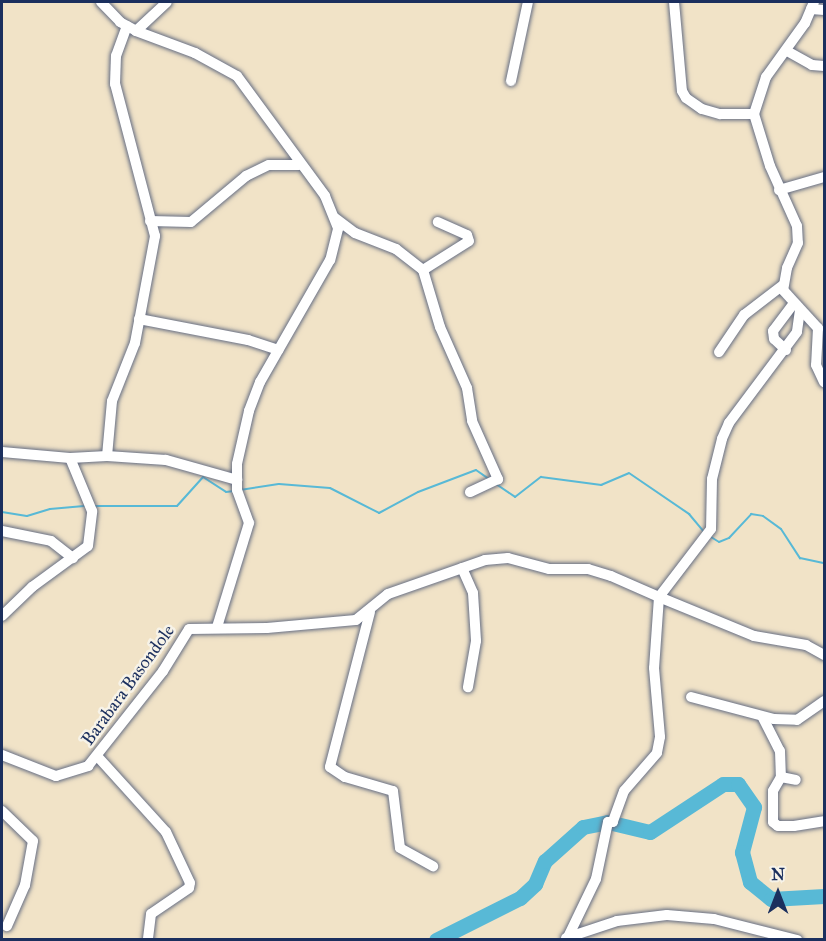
<!DOCTYPE html>
<html>
<head>
<meta charset="utf-8">
<style>
  body { margin:0 }
  #map { position:relative; width:826px; height:941px; overflow:hidden; background:#f1e3c7; font-family:"IM FELL Great Primer",serif }
  div>[style] { position:absolute }
  [style*='--x'] { left:calc(var(--x)*1px); top:calc(var(--y)*1px); width:calc(var(--w)*1px); rotate:calc(var(--a)*1deg) }
  .stream>* { height:2px; margin:-1px; padding:0 1px; transform-origin:1px; border-radius:1px; background:#58b9d6 }
  .river>* { height:15px; margin:-7.5px; padding:0 7.5px; transform-origin:7.5px; border-radius:7.5px; background:#58b9d6 }
  .roads { filter:drop-shadow(0 0 2px #666e83) drop-shadow(0 0 2px #666e83) }
  .minor>* { height:10px; margin:-5px; padding:0 5px; transform-origin:5px; border-radius:5px; background:#fff }
  span { translate:-50% -50%; white-space:nowrap; text-align:center; line-height:1.15; -webkit-text-stroke:5px #f7f3e8; paint-order:stroke }
  .street-label { font-size:18px; color:#1b2f5e }
  .frame { position:absolute; inset:0; border:3px solid #1b2f5e; pointer-events:none }
  .north { position:absolute; left:748px; top:863px; width:60px; height:60px; -webkit-text-stroke:4px #f7f3e8; paint-order:stroke; rotate:0deg; font-size:16px; font-weight:700; line-height:24px; text-align:center; color:#1b2f5e }
  .north::after { content:''; display:block; margin:auto; width:21px; height:27px; background:#1b2f5e; clip-path:polygon(50% 0,100% 100%,50% 72%,0 100%) }
</style>
</head>
<body>
<div id="map">
  <div class="stream">
    <div style="--x:496;--y:484;--w:23;--a:34"></div>
    <div style="--x:515;--y:497;--w:33;--a:-38"></div>
    <div style="--x:541;--y:477;--w:61;--a:7.6"></div>
    <div style="--x:601;--y:485;--w:30;--a:-23"></div>
    <div style="--x:629;--y:473;--w:73;--a:34.3"></div>
    <div style="--x:689;--y:514;--w:23;--a:50"></div>
    <div style="--x:240;--y:490;--w:39;--a:-9"></div>
    <div style="--x:279;--y:484;--w:51;--a:4.5"></div>
    <div style="--x:330;--y:488;--w:55;--a:27"></div>
    <div style="--x:379;--y:513;--w:44;--a:-28.3"></div>
    <div style="--x:418;--y:492;--w:62;--a:-20.8"></div>
    <div style="--x:476;--y:470;--w:16;--a:35"></div>
    <div style="--x:93;--y:506;--w:84;--a:0"></div>
    <div style="--x:177;--y:506;--w:39;--a:-48"></div>
    <div style="--x:203;--y:477;--w:27;--a:33"></div>
    <div style="--x:226;--y:492;--w:8;--a:-7"></div>
    <div style="--x:2;--y:512;--w:25;--a:9"></div>
    <div style="--x:27;--y:516;--w:24;--a:-17"></div>
    <div style="--x:50;--y:509;--w:37;--a:-5"></div>
    <div style="--x:711;--y:537;--w:9;--a:32"></div>
    <div style="--x:719;--y:542;--w:11;--a:-22"></div>
    <div style="--x:729;--y:538;--w:33;--a:-47"></div>
    <div style="--x:751;--y:514;--w:12;--a:9"></div>
    <div style="--x:763;--y:516;--w:22;--a:36"></div>
    <div style="--x:781;--y:529;--w:35;--a:57"></div>
    <div style="--x:800;--y:558;--w:25;--a:12"></div>
  </div>
  <div class="river">
    <div style="--x:436;--y:940;--w:94;--a:-26.6"></div>
    <div style="--x:520;--y:898;--w:21;--a:-43"></div>
    <div style="--x:535;--y:884;--w:25;--a:-67"></div>
    <div style="--x:545;--y:861;--w:51;--a:-41.8"></div>
    <div style="--x:583;--y:827;--w:25;--a:-11"></div>
    <div style="--x:608;--y:822;--w:43;--a:13.4"></div>
    <div style="--x:650;--y:832;--w:87;--a:-33.3"></div>
    <div style="--x:723;--y:784;--w:15;--a:0"></div>
    <div style="--x:738;--y:784;--w:28;--a:55"></div>
    <div style="--x:754;--y:807;--w:47;--a:104.9"></div>
    <div style="--x:742;--y:852;--w:31;--a:75"></div>
    <div style="--x:750;--y:882;--w:27;--a:39"></div>
    <div style="--x:771;--y:899;--w:53;--a:-3.2"></div>
  </div>
  <div class="roads">
    <div class="minor">
      <div style="--x:101;--y:2;--w:28;--a:46"></div>
      <div style="--x:120;--y:22;--w:18;--a:29"></div>
      <div style="--x:136;--y:31;--w:63;--a:20.4"></div>
      <div style="--x:195;--y:53;--w:48;--a:28.7"></div>
      <div style="--x:237;--y:76;--w:149;--a:53.7"></div>
      <div style="--x:325;--y:196;--w:35;--a:68"></div>
      <div style="--x:338;--y:229;--w:32;--a:104"></div>
      <div style="--x:330;--y:260;--w:141;--a:119.8"></div>
      <div style="--x:260;--y:382;--w:31;--a:111"></div>
      <div style="--x:249;--y:411;--w:54;--a:102.8"></div>
      <div style="--x:237;--y:464;--w:26;--a:90"></div>
      <div style="--x:237;--y:490;--w:35;--a:70"></div>
      <div style="--x:249;--y:523;--w:109;--a:107.1"></div>
      <div style="--x:674;--y:2;--w:89;--a:84.9"></div>
      <div style="--x:682;--y:91;--w:8;--a:60"></div>
      <div style="--x:686;--y:98;--w:19;--a:35"></div>
      <div style="--x:702;--y:109;--w:19;--a:16"></div>
      <div style="--x:720;--y:114;--w:34;--a:0"></div>
      <div style="--x:814;--y:2;--w:23;--a:113"></div>
      <div style="--x:805;--y:23;--w:67;--a:125.8"></div>
      <div style="--x:766;--y:77;--w:39;--a:108"></div>
      <div style="--x:754;--y:114;--w:54;--a:72.9"></div>
      <div style="--x:770;--y:166;--w:66;--a:65.8"></div>
      <div style="--x:797;--y:226;--w:17;--a:87"></div>
      <div style="--x:798;--y:243;--w:27;--a:114"></div>
      <div style="--x:787;--y:268;--w:22;--a:100"></div>
      <div style="--x:783;--y:290;--w:52;--a:47.4"></div>
      <div style="--x:818;--y:328;--w:37;--a:93"></div>
      <div style="--x:816;--y:365;--w:19;--a:65"></div>
      <div style="--x:811;--y:9;--w:13;--a:4"></div>
      <div style="--x:136;--y:31;--w:42;--a:-43.1"></div>
      <div style="--x:787;--y:51;--w:29;--a:29"></div>
      <div style="--x:812;--y:65;--w:12;--a:5"></div>
      <div style="--x:511;--y:81;--w:81;--a:-77.9"></div>
      <div style="--x:779;--y:190;--w:47;--a:-16.1"></div>
      <div style="--x:335;--y:218;--w:25;--a:37"></div>
      <div style="--x:355;--y:233;--w:44;--a:21.3"></div>
      <div style="--x:396;--y:249;--w:34;--a:38"></div>
      <div style="--x:423;--y:270;--w:59;--a:73.4"></div>
      <div style="--x:440;--y:327;--w:67;--a:66.1"></div>
      <div style="--x:467;--y:388;--w:33;--a:81"></div>
      <div style="--x:472;--y:421;--w:64;--a:65.9"></div>
      <div style="--x:498;--y:479;--w:31;--a:155"></div>
      <div style="--x:150;--y:221;--w:41;--a:1.4"></div>
      <div style="--x:191;--y:222;--w:72;--a:-39.9"></div>
      <div style="--x:246;--y:176;--w:25;--a:-26"></div>
      <div style="--x:269;--y:165;--w:30;--a:0"></div>
      <div style="--x:423;--y:270;--w:54;--a:-32.2"></div>
      <div style="--x:469;--y:241;--w:6;--a:-108"></div>
      <div style="--x:467;--y:235;--w:32;--a:-156"></div>
      <div style="--x:800;--y:310;--w:22;--a:98"></div>
      <div style="--x:797;--y:332;--w:114;--a:126.8"></div>
      <div style="--x:729;--y:423;--w:17;--a:114"></div>
      <div style="--x:722;--y:439;--w:41;--a:104"></div>
      <div style="--x:712;--y:479;--w:50;--a:91.1"></div>
      <div style="--x:711;--y:529;--w:86;--a:127.4"></div>
      <div style="--x:659;--y:597;--w:103;--a:22.3"></div>
      <div style="--x:754;--y:636;--w:53;--a:9.8"></div>
      <div style="--x:806;--y:645;--w:21;--a:29"></div>
      <div style="--x:139;--y:319;--w:111;--a:10.9"></div>
      <div style="--x:248;--y:340;--w:32;--a:18"></div>
      <div style="--x:786;--y:350;--w:16;--a:-137"></div>
      <div style="--x:774;--y:339;--w:8;--a:-97"></div>
      <div style="--x:773;--y:331;--w:35;--a:-53"></div>
      <div style="--x:719;--y:352;--w:45;--a:-56"></div>
      <div style="--x:744;--y:315;--w:49;--a:-37.6"></div>
      <div style="--x:2;--y:452;--w:68;--a:5"></div>
      <div style="--x:70;--y:458;--w:37;--a:-3"></div>
      <div style="--x:107;--y:456;--w:55;--a:-84.8"></div>
      <div style="--x:112;--y:401;--w:62;--a:-68.4"></div>
      <div style="--x:135;--y:343;--w:109;--a:-79.4"></div>
      <div style="--x:155;--y:236;--w:157;--a:-104.7"></div>
      <div style="--x:115;--y:84;--w:28;--a:-88"></div>
      <div style="--x:116;--y:56;--w:32;--a:-70"></div>
      <div style="--x:107;--y:456;--w:59;--a:3.9"></div>
      <div style="--x:166;--y:460;--w:74;--a:15.7"></div>
      <div style="--x:2;--y:531;--w:50;--a:11.5"></div>
      <div style="--x:51;--y:541;--w:28;--a:38"></div>
      <div style="--x:462;--y:568;--w:27;--a:66"></div>
      <div style="--x:473;--y:593;--w:48;--a:86.4"></div>
      <div style="--x:476;--y:641;--w:47;--a:99.9"></div>
      <div style="--x:370;--y:612;--w:160;--a:104.5"></div>
      <div style="--x:330;--y:767;--w:18;--a:34"></div>
      <div style="--x:345;--y:777;--w:50;--a:16.3"></div>
      <div style="--x:393;--y:791;--w:57;--a:83"></div>
      <div style="--x:400;--y:848;--w:38;--a:29"></div>
      <div style="--x:2;--y:616;--w:42;--a:-44"></div>
      <div style="--x:32;--y:587;--w:69;--a:-36.2"></div>
      <div style="--x:88;--y:546;--w:35;--a:-83"></div>
      <div style="--x:92;--y:511;--w:57;--a:-112.5"></div>
      <div style="--x:691;--y:697;--w:86;--a:14.8"></div>
      <div style="--x:774;--y:719;--w:23;--a:2"></div>
      <div style="--x:797;--y:720;--w:33;--a:-35"></div>
      <div style="--x:763;--y:718;--w:37;--a:63"></div>
      <div style="--x:780;--y:751;--w:26;--a:88"></div>
      <div style="--x:781;--y:777;--w:15;--a:11"></div>
      <div style="--x:2;--y:755;--w:58;--a:21.3"></div>
      <div style="--x:56;--y:776;--w:34;--a:-17"></div>
      <div style="--x:88;--y:766;--w:121;--a:-51.7"></div>
      <div style="--x:163;--y:671;--w:49;--a:-58.2"></div>
      <div style="--x:189;--y:629;--w:78;--a:-0.7"></div>
      <div style="--x:267;--y:628;--w:89;--a:-5.1"></div>
      <div style="--x:356;--y:620;--w:41;--a:-39.1"></div>
      <div style="--x:388;--y:594;--w:103;--a:-19.3"></div>
      <div style="--x:485;--y:560;--w:23;--a:-5"></div>
      <div style="--x:508;--y:558;--w:42;--a:15"></div>
      <div style="--x:549;--y:569;--w:39;--a:0"></div>
      <div style="--x:588;--y:569;--w:24;--a:17"></div>
      <div style="--x:611;--y:576;--w:52;--a:23.6"></div>
      <div style="--x:659;--y:597;--w:71;--a:94"></div>
      <div style="--x:654;--y:668;--w:69;--a:85"></div>
      <div style="--x:660;--y:737;--w:16;--a:101"></div>
      <div style="--x:657;--y:753;--w:50;--a:131"></div>
      <div style="--x:624;--y:791;--w:33;--a:110"></div>
      <div style="--x:613;--y:822;--w:5;--a:180"></div>
      <div style="--x:608;--y:822;--w:58;--a:101.9"></div>
      <div style="--x:596;--y:879;--w:64;--a:115.8"></div>
      <div style="--x:98;--y:757;--w:101;--a:47.8"></div>
      <div style="--x:166;--y:832;--w:56;--a:64.8"></div>
      <div style="--x:190;--y:883;--w:5;--a:101"></div>
      <div style="--x:189;--y:888;--w:46;--a:145.6"></div>
      <div style="--x:151;--y:914;--w:26;--a:97"></div>
      <div style="--x:781;--y:777;--w:16;--a:120"></div>
      <div style="--x:773;--y:791;--w:31;--a:90"></div>
      <div style="--x:773;--y:822;--w:6;--a:39"></div>
      <div style="--x:778;--y:826;--w:16;--a:0"></div>
      <div style="--x:794;--y:826;--w:30;--a:-9"></div>
      <div style="--x:2;--y:811;--w:43;--a:44.1"></div>
      <div style="--x:33;--y:841;--w:45;--a:100.3"></div>
      <div style="--x:25;--y:885;--w:45;--a:113.7"></div>
      <div style="--x:566;--y:938;--w:54;--a:-18.4"></div>
      <div style="--x:617;--y:921;--w:50;--a:-6.8"></div>
      <div style="--x:667;--y:915;--w:47;--a:4.9"></div>
      <div style="--x:714;--y:919;--w:86;--a:14.2"></div>
    </div>
  </div>
  <div class="street-label">
    <span style="left:128px;top:685px;rotate:-54deg">Barabara Basondole</span>
  </div>
  <div class="frame"></div>
  <div class="north">N</div>
</div>
</body>
</html>
